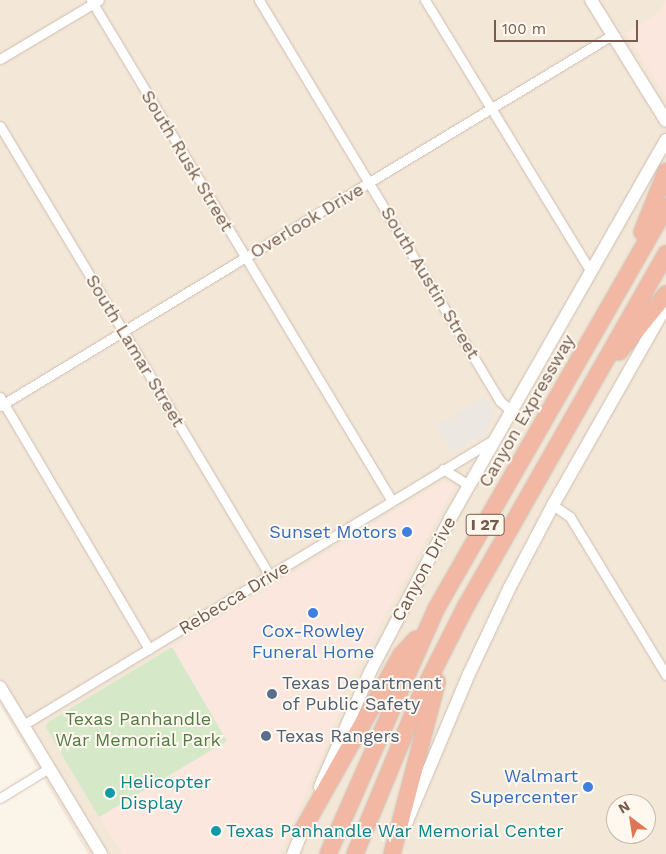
<!DOCTYPE html>
<html>
<head>
<meta charset="utf-8">
<style>
  body { margin:0 }
  #map { position:relative; width:666px; height:854px; overflow:hidden; background:#fbf4e9; font-family:"Work Sans",sans-serif }
  div>[style] { position:absolute }
  [style*='--x'] { left:calc(var(--x)*1px); top:calc(var(--y)*1px); width:calc(var(--w)*1px); rotate:calc(var(--a)*1deg) }
  .residential>* { inset:0; background:#f3e7d8 }
  .commercial>* { inset:0; background:#fbe7de }
  .industrial>* { inset:0; background:#ede7e2 }
  .green>* { inset:0; background:#d5e9c8 }
  .roads { filter:drop-shadow(0 0 1px #cdbdaf) drop-shadow(0 0 1px #cdbdaf) }
  .street>* { height:9px; margin:-4.5px; padding:0 4.5px; transform-origin:4.5px; border-radius:4.5px; background:#fff }
  .secondary>* { height:12px; margin:-6px; padding:0 6px; transform-origin:6px; border-radius:6px; background:#fff }
  .highway>* { height:16px; margin:-8px; padding:0 8px; transform-origin:8px; border-radius:8px; background:#f2b8a4 }
  .dots>* { width:14px; height:14px; translate:-50% -50%; box-sizing:border-box; border:2px solid #fef8ef; border-radius:50% }
  span { translate:-50% -50%; white-space:nowrap; text-align:center; line-height:1.15; -webkit-text-stroke:4px #fef8ef; paint-order:stroke }
  .shield-label span { padding:1px 4px; background:#fef8ef; border:1px solid; border-radius:4px; -webkit-text-stroke-width:0 }
  .shield-label { font-size:16px; color:#755c4e; font-weight:700 }
  .street-label { font-size:18px; color:#755c4e }
  .shop-label { font-size:18px; color:#366cbe }
  .right { translate:-100% -50%; text-align:right }
  .service-label { font-size:18px; color:#4e5e75 }
  .left { translate:0 -50%; text-align:left }
  .park-label { font-size:18px; color:#557a46 }
  .culture-label { font-size:18px; color:#0d838f }
  .north { position:absolute; left:606px; top:794px; width:50px; height:50px; box-sizing:border-box; background:#fef8ef; border:1px solid #c7baaf; border-radius:50%; rotate:329deg; font-size:14px; font-weight:700; line-height:20px; text-align:center; color:#755c4e }
  .north::after { content:''; display:block; margin:auto; width:18px; height:22px; background:#de7555; clip-path:polygon(50% 0,100% 100%,50% 72%,0 100%) }
  .scale { position:absolute; left:494px; top:20px; width:144px; height:22px; box-sizing:border-box; border:2px solid #755c4e; border-top:0; padding-left:6px; font-size:15px; line-height:18px; white-space:nowrap; color:#755c4e; -webkit-text-stroke:4px #fef8ef; paint-order:stroke }
</style>
</head>
<body>
<div id="map">
  <div class="residential">
    <div style="clip-path:polygon(evenodd,0 0,666px 0,666px 854px,88px 854px,0 705px,0 0,616px 804px,646px 804px,646px 834px,616px 834px,616px 804px)"></div>
  </div>
  <div class="commercial">
    <div style="clip-path:polygon(666px 0,666px 97px,626px 33px,658px 13px)"></div>
    <div style="clip-path:polygon(444px 481px,454px 487px,339px 701px,342px 706px,280px 854px,122px 854px,46px 728px,48px 722px)"></div>
  </div>
  <div class="industrial">
    <div style="clip-path:polygon(485px 397px,494px 411px,485px 433px,452px 452px,436px 426px)"></div>
  </div>
  <div class="green">
    <div style="clip-path:polygon(172px 647px,227px 741px,99px 817px,46px 728px,48px 722px)"></div>
  </div>
  <div class="roads">
    <div class="street">
      <div style="--x:91;--y:0;--w:584;--a:59"></div>
      <div style="--x:259;--y:0;--w:468;--a:59"></div>
      <div style="--x:500;--y:401;--w:13;--a:42"></div>
      <div style="--x:425;--y:0;--w:316;--a:58.6"></div>
      <div style="--x:0;--y:59;--w:115;--a:-30.8"></div>
      <div style="--x:0;--y:126;--w:525;--a:59.04"></div>
      <div style="--x:0;--y:397;--w:293;--a:59.4"></div>
      <div style="--x:0;--y:406;--w:716;--a:-31.22"></div>
      <div style="--x:443;--y:469;--w:31;--a:32"></div>
      <div style="--x:553;--y:505;--w:21;--a:35"></div>
      <div style="--x:570;--y:517;--w:185;--a:58.7"></div>
      <div style="--x:23;--y:725;--w:550;--a:-31.23"></div>
      <div style="--x:0;--y:798;--w:57;--a:-31.5"></div>
    </div>
    <div class="secondary">
      <div style="--x:591;--y:0;--w:142;--a:58.2"></div>
      <div style="--x:0;--y:687;--w:195;--a:58.8"></div>
      <div style="--x:320;--y:787;--w:125;--a:-66.5"></div>
      <div style="--x:370;--y:672;--w:175;--a:-62.4"></div>
      <div style="--x:451;--y:517;--w:434;--a:-60.3"></div>
      <div style="--x:405;--y:826;--w:165;--a:-67.2"></div>
      <div style="--x:469;--y:674;--w:96;--a:-64.8"></div>
      <div style="--x:510;--y:587;--w:93;--a:-62.3"></div>
      <div style="--x:553;--y:505;--w:229;--a:-60.4"></div>
      <div style="--x:293;--y:854;--w:32;--a:-68"></div>
    </div>
    <div class="highway">
      <div style="--x:642;--y:232;--w:65;--a:-68.2"></div>
      <div style="--x:619;--y:352;--w:75;--a:-51"></div>
      <div style="--x:302;--y:831;--w:202;--a:-60.6"></div>
      <div style="--x:401;--y:655;--w:22;--a:-47"></div>
      <div style="--x:328;--y:854;--w:268;--a:-66.2"></div>
      <div style="--x:436;--y:609;--w:463;--a:-60.2"></div>
      <div style="--x:355;--y:854;--w:170;--a:-67.5"></div>
      <div style="--x:420;--y:697;--w:102;--a:-63.2"></div>
      <div style="--x:466;--y:606;--w:405;--a:-60.4"></div>
      <div style="--x:392;--y:854;--w:178;--a:-75.3"></div>
    </div>
  </div>
  <div class="dots">
    <div style="left:407px;top:532px;background:#3f7fe0"></div>
    <div style="left:313px;top:613px;background:#3f7fe0"></div>
    <div style="left:272px;top:694px;background:#5c6f8a"></div>
    <div style="left:266px;top:736px;background:#5c6f8a"></div>
    <div style="left:588px;top:787px;background:#3f7fe0"></div>
    <div style="left:110px;top:793px;background:#0f9aa8"></div>
    <div style="left:216px;top:831px;background:#0f9aa8"></div>
  </div>
  <div class="shield-label">
    <span style="left:485px;top:525px">I 27</span>
  </div>
  <div class="street-label">
    <span style="left:187px;top:161px;rotate:59deg">South Rusk Street</span>
    <span style="left:307px;top:221px;rotate:-31deg">Overlook Drive</span>
    <span style="left:430px;top:283px;rotate:59deg">South Austin Street</span>
    <span style="left:135px;top:351px;rotate:59deg">South Lamar Street</span>
    <span style="left:527px;top:411px;rotate:-60deg">Canyon Expressway</span>
    <span style="left:424px;top:569px;rotate:-62deg">Canyon Drive</span>
    <span style="left:234px;top:598px;rotate:-31deg">Rebecca Drive</span>
  </div>
  <div class="shop-label">
    <span class="right" style="left:397px;top:532px">Sunset Motors</span>
    <span style="left:313px;top:642px">Cox-Rowley<br>Funeral Home</span>
    <span class="right" style="left:578px;top:787px">Walmart<br>Supercenter</span>
  </div>
  <div class="service-label">
    <span class="left" style="left:282px;top:694px">Texas Department<br>of Public Safety</span>
    <span class="left" style="left:276px;top:736px">Texas Rangers</span>
  </div>
  <div class="park-label">
    <span style="left:138px;top:730px">Texas Panhandle<br>War Memorial Park</span>
  </div>
  <div class="culture-label">
    <span class="left" style="left:120px;top:793px">Helicopter<br>Display</span>
    <span class="left" style="left:226px;top:831px">Texas Panhandle War Memorial Center</span>
  </div>
  <div class="north">N</div>
  <div class="scale">100 m</div>
</div>
</body>
</html>
